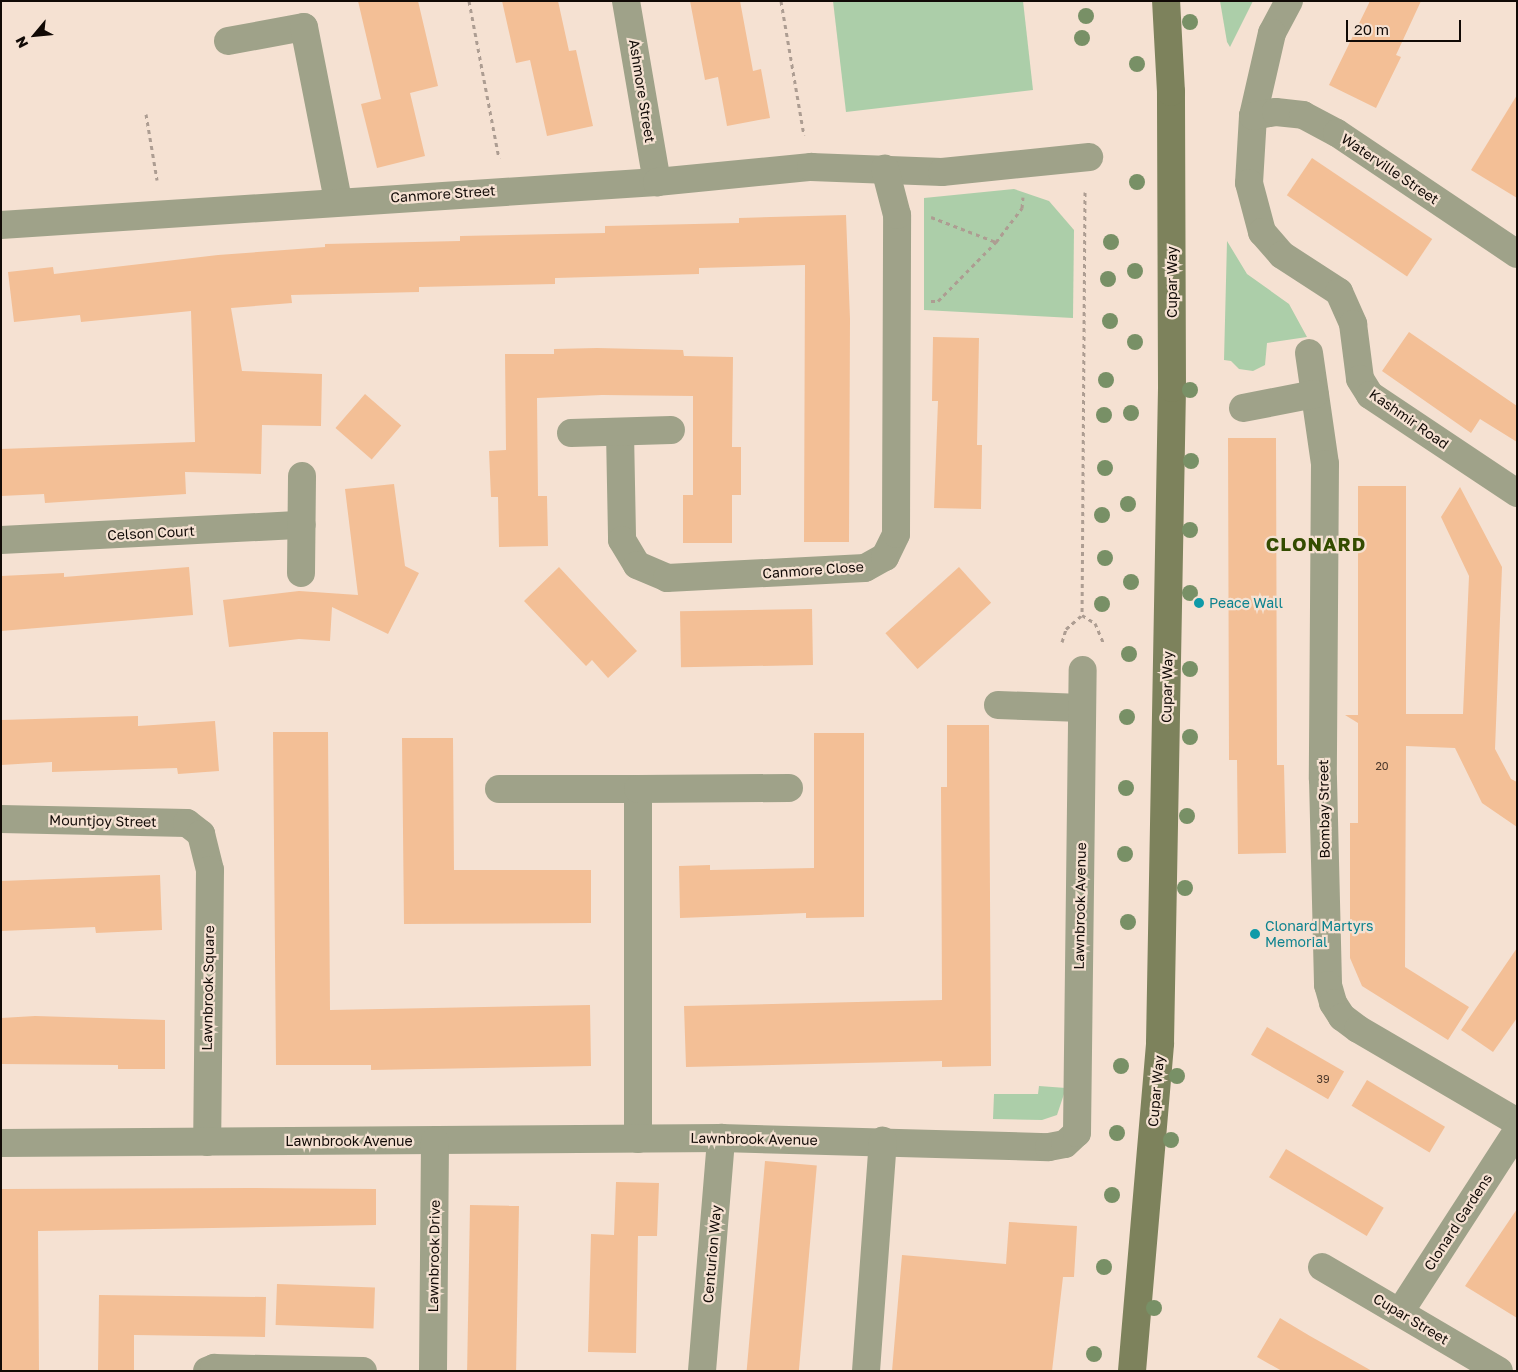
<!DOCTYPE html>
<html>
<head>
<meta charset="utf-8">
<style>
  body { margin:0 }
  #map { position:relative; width:1518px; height:1372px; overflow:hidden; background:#f5e1d2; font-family:"Golos Text",sans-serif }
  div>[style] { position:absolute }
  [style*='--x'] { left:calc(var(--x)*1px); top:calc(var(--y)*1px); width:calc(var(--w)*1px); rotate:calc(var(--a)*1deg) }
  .green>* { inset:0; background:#accea9 }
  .building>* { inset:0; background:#f3bf96; transform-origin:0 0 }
  .path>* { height:3px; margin-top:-1.5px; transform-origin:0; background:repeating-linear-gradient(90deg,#ad9d92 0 4px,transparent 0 8px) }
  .street>* { height:28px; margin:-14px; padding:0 14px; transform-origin:14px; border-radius:14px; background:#9fa289 }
  .secondary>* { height:28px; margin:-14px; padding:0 14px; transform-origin:14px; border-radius:14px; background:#7d825c }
  .trees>* { width:16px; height:16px; margin:-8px; border-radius:50%; background:#789066 }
  .dots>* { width:14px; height:14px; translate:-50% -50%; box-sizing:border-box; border:2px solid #f5e1d2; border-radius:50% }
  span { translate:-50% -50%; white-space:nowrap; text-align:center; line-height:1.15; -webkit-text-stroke:4.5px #f5e1d2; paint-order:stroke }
  .number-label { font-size:11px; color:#4a372a }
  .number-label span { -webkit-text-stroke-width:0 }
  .street-label { font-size:14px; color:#110a06 }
  .culture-label { font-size:14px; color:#0d838f }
  .left { translate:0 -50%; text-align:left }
  .district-label { font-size:19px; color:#334c00; font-weight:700; letter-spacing:1px }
  .frame { position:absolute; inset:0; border:2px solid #110a06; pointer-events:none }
  .north { position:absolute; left:10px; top:10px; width:50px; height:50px; -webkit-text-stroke:4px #f5e1d2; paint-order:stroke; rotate:242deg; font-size:14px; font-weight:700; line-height:20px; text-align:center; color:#110a06 }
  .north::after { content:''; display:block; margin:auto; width:18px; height:22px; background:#110a06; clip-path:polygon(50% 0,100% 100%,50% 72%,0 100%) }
  .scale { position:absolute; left:1346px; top:20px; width:115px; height:22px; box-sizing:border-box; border:2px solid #110a06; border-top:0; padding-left:6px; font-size:15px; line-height:18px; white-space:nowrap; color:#110a06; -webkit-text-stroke:4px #f5e1d2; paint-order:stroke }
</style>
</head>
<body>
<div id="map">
  <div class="green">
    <div style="clip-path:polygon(833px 1px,1023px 1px,1033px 90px,846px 112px)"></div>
    <div style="clip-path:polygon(1220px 1px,1253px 1px,1230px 47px,1227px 42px)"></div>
    <div style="clip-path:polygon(1014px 189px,1049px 201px,1074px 230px,1073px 318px,924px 310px,924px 198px)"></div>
    <div style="clip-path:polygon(1227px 241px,1247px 274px,1289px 304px,1307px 337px,1267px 343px,1265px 365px,1253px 371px,1239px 369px,1231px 361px,1224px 360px)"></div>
    <div style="clip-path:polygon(1039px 1086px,1066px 1088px,1057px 1115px,1042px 1120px,993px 1119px,994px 1094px,1038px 1094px)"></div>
  </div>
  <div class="building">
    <div style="clip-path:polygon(358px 1px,418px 1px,438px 86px,410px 93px,425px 156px,377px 168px,361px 104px,381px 99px)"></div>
    <div style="clip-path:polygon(502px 1px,558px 1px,569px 51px,576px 50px,593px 126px,547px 136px,530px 60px,516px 63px)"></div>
    <div style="clip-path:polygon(690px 1px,740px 1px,753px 71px,761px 69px,770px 118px,727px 126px,718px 77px,705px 80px)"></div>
    <div style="clip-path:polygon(1370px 1px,1421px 1px,1396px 55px,1401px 57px,1376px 108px,1329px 85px)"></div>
    <div style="clip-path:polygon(1517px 95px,1517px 198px,1471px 170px)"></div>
    <div style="left:1312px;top:158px;width:145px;height:45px;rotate:34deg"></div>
    <div style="clip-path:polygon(846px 215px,850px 319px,849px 542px,804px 542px,805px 265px,699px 268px,699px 274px,555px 278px,555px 284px,419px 287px,419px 292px,291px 295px,292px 303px,231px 308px,242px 371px,322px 374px,321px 426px,262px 425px,261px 474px,185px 472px,186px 494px,45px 503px,44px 494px,1px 496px,1px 449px,195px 442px,191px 311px,81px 322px,80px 315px,14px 322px,8px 272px,53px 267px,54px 274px,218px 255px,325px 247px,325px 244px,460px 241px,460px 236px,605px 233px,605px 226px,739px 223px,739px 218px)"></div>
    <div style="clip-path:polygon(1409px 332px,1517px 406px,1517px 442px,1480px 419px,1471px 433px,1382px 371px)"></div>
    <div style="clip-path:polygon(933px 337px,979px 338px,977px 445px,982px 445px,981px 509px,934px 508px,938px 401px,932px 401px)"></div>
    <div style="clip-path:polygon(597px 348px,683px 350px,684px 356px,733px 357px,732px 447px,741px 447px,741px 495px,732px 495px,732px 543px,683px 543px,683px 495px,693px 495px,693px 396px,602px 395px,537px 398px,538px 496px,547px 496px,548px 546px,499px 547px,498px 497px,491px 497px,489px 451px,506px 450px,505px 354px,554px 354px,554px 349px)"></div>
    <div style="left:365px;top:394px;width:48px;height:45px;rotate:41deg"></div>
    <div style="clip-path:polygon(1228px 438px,1276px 438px,1277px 765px,1284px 765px,1286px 853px,1238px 854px,1237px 760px,1229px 760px)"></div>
    <div style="clip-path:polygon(394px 484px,405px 566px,419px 573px,388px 634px,332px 607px,330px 641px,299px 639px,229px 647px,223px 600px,299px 591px,358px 595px,345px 489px)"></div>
    <div style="clip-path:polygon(1358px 486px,1406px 486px,1406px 714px,1463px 714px,1469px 576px,1441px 517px,1460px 487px,1502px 567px,1495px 749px,1511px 779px,1517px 782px,1517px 827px,1482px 803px,1455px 748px,1406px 746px,1405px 967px,1469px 1007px,1448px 1040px,1362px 986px,1350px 958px,1350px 823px,1358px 823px,1358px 723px,1345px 715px,1358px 715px)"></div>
    <div style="clip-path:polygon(189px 567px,193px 615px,1px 631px,1px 576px,64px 573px,64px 577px)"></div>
    <div style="clip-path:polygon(559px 567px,637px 651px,608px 678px,592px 660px,586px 666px,524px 601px)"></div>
    <div style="left:959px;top:567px;width:48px;height:99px;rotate:48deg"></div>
    <div style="left:812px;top:609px;width:56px;height:132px;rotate:89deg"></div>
    <div style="clip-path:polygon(138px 716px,138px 726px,215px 721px,219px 771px,178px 774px,177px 768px,52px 772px,52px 762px,1px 765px,1px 720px)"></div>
    <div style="clip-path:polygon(947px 725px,989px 725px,991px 1066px,942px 1067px,942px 1061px,686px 1067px,684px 1006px,942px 1000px,941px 787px,947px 787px)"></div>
    <div style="clip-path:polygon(273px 732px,328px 732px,330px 1010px,590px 1005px,591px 1066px,371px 1070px,371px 1065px,276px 1065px)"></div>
    <div style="clip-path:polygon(814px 733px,864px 733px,864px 917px,806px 918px,806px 913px,680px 918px,679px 866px,710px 865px,710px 870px,814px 868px)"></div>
    <div style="clip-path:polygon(402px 738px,453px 738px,454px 870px,591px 870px,591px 923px,404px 924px)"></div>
    <div style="clip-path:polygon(160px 875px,162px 930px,96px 933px,95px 927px,1px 931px,1px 881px)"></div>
    <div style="clip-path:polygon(1517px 948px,1517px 1018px,1493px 1052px,1461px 1030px)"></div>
    <div style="clip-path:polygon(35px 1016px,165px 1020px,165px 1069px,118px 1069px,118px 1065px,1px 1064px,1px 1018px)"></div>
    <div style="left:1267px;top:1027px;width:89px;height:32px;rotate:30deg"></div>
    <div style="left:1367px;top:1080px;width:91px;height:30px;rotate:31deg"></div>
    <div style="left:1286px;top:1149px;width:114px;height:33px;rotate:31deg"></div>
    <div style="left:765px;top:1161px;width:52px;height:211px;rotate:5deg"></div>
    <div style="clip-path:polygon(616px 1182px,659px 1183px,657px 1236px,638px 1236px,636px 1353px,588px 1352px,591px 1234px,614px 1235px)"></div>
    <div style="clip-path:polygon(251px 1188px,376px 1189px,376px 1225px,38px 1231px,39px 1371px,1px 1371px,1px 1189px)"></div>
    <div style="left:470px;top:1205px;width:49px;height:166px;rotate:1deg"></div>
    <div style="clip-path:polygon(1517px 1209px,1517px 1318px,1465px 1286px)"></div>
    <div style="clip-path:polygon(1009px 1222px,1077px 1226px,1074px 1277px,1063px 1277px,1052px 1371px,892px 1371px,902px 1255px,1006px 1264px)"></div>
    <div style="left:277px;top:1284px;width:98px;height:41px;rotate:2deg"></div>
    <div style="clip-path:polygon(99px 1295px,266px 1297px,265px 1337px,134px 1335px,134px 1371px,98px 1371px)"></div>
    <div style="clip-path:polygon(1280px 1318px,1310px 1336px,1372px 1371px,1282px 1371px,1257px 1357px)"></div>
  </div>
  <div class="path">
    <div style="--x:469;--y:1;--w:160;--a:79.2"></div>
    <div style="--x:781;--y:1;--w:136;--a:80.3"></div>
    <div style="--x:146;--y:114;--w:67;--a:80.5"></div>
    <div style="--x:1085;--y:192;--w:423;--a:90.4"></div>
    <div style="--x:1082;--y:615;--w:15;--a:32"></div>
    <div style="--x:1095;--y:623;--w:21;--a:67"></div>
    <div style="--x:931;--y:217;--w:70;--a:21"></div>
    <div style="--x:931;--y:301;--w:7;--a:0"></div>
    <div style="--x:938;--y:301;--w:83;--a:-45.5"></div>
    <div style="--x:996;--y:242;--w:43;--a:-52.6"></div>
    <div style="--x:1022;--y:208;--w:11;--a:-85"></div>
    <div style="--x:1062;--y:642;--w:14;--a:-73"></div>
    <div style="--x:1066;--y:629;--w:21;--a:-41"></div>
  </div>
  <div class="street">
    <div style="--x:626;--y:1;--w:184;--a:80.3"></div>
    <div style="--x:1289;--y:1;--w:36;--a:118"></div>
    <div style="--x:1272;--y:33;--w:85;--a:102.9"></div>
    <div style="--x:1253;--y:116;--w:67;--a:93.4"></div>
    <div style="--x:1249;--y:183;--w:51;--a:75.1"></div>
    <div style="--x:1262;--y:232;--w:30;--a:49"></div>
    <div style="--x:1282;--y:255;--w:68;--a:33"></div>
    <div style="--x:1339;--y:292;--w:35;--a:66"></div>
    <div style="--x:1353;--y:324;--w:55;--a:82.7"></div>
    <div style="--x:1360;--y:379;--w:19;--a:58"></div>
    <div style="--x:1370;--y:395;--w:177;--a:33.7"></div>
    <div style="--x:228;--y:41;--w:77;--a:-10.4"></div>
    <div style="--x:304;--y:27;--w:177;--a:78.9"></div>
    <div style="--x:1253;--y:116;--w:23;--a:-10"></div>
    <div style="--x:1276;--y:112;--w:27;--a:6"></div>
    <div style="--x:1303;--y:115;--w:38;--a:28"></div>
    <div style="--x:1337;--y:133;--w:217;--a:33.9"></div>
    <div style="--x:1;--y:225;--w:657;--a:-3.75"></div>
    <div style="--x:657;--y:182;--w:155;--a:-5.6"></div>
    <div style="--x:811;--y:167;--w:131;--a:2.2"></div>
    <div style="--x:942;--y:172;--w:148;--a:-5.8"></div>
    <div style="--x:1309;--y:353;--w:112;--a:81.8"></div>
    <div style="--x:1325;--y:464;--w:315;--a:90.4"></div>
    <div style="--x:1323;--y:779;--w:206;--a:88.6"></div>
    <div style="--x:1328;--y:985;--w:19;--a:74"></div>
    <div style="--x:1333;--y:1003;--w:17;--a:57"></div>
    <div style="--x:1342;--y:1017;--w:20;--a:37"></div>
    <div style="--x:1358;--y:1029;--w:184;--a:30.3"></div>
    <div style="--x:1243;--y:408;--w:73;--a:-11"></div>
    <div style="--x:620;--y:432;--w:108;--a:88.9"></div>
    <div style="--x:622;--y:540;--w:29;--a:59"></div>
    <div style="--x:637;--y:565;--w:33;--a:23"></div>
    <div style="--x:667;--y:578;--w:198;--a:-2.9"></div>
    <div style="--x:865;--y:568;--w:23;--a:-29"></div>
    <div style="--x:885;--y:557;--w:25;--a:-64"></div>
    <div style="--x:896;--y:534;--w:319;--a:-89.8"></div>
    <div style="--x:897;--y:215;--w:48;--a:-104.6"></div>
    <div style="--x:571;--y:433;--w:100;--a:-1.7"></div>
    <div style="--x:1;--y:540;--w:301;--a:-2.9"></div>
    <div style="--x:301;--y:573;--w:97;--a:-89.4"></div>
    <div style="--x:998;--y:705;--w:84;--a:2"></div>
    <div style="--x:499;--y:789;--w:139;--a:0"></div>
    <div style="--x:638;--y:789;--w:350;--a:90"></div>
    <div style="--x:638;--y:789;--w:151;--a:-0.4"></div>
    <div style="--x:1;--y:819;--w:186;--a:1.2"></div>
    <div style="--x:187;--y:823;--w:18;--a:38"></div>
    <div style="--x:201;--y:834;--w:37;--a:76"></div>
    <div style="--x:210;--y:870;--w:272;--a:90.6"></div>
    <div style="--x:1;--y:1143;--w:720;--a:-0.4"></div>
    <div style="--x:721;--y:1138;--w:328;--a:1.6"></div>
    <div style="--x:1049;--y:1147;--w:16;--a:-11"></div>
    <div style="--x:1065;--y:1144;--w:16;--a:-43"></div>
    <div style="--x:1077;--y:1133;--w:463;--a:-89.3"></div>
    <div style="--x:1322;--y:1267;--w:205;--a:30.4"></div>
    <div style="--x:1400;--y:1312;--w:216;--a:-57.1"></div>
    <div style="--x:207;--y:1371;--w:8;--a:-23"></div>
    <div style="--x:214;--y:1368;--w:149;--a:1.2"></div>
    <div style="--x:433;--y:1371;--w:230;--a:-89.5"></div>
    <div style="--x:702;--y:1371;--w:234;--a:-85.3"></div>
    <div style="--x:866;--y:1371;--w:231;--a:-85.8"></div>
  </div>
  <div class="secondary">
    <div style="--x:1132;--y:1371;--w:329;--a:-85.1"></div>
    <div style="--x:1160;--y:1043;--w:655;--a:-88.95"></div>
    <div style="--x:1172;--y:388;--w:296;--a:-90.2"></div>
    <div style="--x:1171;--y:92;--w:91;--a:-93.1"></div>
  </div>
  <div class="trees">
    <div style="left:1086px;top:16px"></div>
    <div style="left:1190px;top:22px"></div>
    <div style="left:1082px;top:38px"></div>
    <div style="left:1137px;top:64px"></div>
    <div style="left:1137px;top:182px"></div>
    <div style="left:1111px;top:242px"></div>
    <div style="left:1135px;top:271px"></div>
    <div style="left:1108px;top:279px"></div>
    <div style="left:1110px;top:321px"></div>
    <div style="left:1135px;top:342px"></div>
    <div style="left:1106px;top:380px"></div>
    <div style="left:1190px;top:390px"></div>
    <div style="left:1131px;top:413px"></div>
    <div style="left:1104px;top:415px"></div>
    <div style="left:1191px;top:461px"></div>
    <div style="left:1105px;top:468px"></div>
    <div style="left:1128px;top:504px"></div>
    <div style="left:1102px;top:515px"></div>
    <div style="left:1190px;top:530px"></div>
    <div style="left:1105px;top:558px"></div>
    <div style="left:1131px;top:582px"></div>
    <div style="left:1190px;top:593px"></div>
    <div style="left:1102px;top:604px"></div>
    <div style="left:1129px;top:654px"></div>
    <div style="left:1190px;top:669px"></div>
    <div style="left:1127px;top:717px"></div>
    <div style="left:1190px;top:737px"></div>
    <div style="left:1126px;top:788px"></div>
    <div style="left:1187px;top:816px"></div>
    <div style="left:1125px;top:854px"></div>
    <div style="left:1185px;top:888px"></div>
    <div style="left:1128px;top:922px"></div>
    <div style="left:1121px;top:1066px"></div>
    <div style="left:1177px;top:1076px"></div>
    <div style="left:1117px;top:1133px"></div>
    <div style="left:1171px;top:1140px"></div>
    <div style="left:1112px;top:1195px"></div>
    <div style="left:1104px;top:1267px"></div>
    <div style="left:1154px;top:1308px"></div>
    <div style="left:1094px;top:1354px"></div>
  </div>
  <div class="dots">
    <div style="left:1199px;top:603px;background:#0f9aa8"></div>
    <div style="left:1255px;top:934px;background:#0f9aa8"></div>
  </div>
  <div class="number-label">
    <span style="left:1382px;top:766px">20</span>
    <span style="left:1323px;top:1079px">39</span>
  </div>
  <div class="street-label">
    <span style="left:642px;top:91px;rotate:81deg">Ashmore Street</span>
    <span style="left:1390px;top:169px;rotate:34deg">Waterville Street</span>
    <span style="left:443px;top:194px;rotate:-4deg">Canmore Street</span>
    <span style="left:1172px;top:282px;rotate:-90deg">Cupar Way</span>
    <span style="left:1409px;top:419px;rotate:35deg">Kashmir Road</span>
    <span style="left:151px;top:533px;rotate:-3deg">Celson Court</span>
    <span style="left:813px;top:570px;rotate:-4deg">Canmore Close</span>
    <span style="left:1167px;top:687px;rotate:-89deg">Cupar Way</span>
    <span style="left:1324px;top:809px;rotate:-91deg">Bombay Street</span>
    <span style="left:103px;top:821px;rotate:1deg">Mountjoy Street</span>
    <span style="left:1080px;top:906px;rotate:-89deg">Lawnbrook Avenue</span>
    <span style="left:208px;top:988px;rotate:-89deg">Lawnbrook Square</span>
    <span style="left:1156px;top:1091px;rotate:-85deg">Cupar Way</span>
    <span style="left:754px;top:1139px;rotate:1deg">Lawnbrook Avenue</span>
    <span style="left:349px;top:1141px">Lawnbrook Avenue</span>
    <span style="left:1458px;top:1222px;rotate:-57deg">Clonard Gardens</span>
    <span style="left:712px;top:1254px;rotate:-85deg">Centurion Way</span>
    <span style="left:434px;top:1256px;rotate:-89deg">Lawnbrook Drive</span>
    <span style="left:1411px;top:1319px;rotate:31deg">Cupar Street</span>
  </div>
  <div class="culture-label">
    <span class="left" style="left:1209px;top:603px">Peace Wall</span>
    <span class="left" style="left:1265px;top:934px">Clonard Martyrs<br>Memorial</span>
  </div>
  <div class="district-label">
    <span style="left:1316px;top:544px">CLONARD</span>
  </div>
  <div class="frame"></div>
  <div class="north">N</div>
  <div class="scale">20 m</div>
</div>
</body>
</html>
